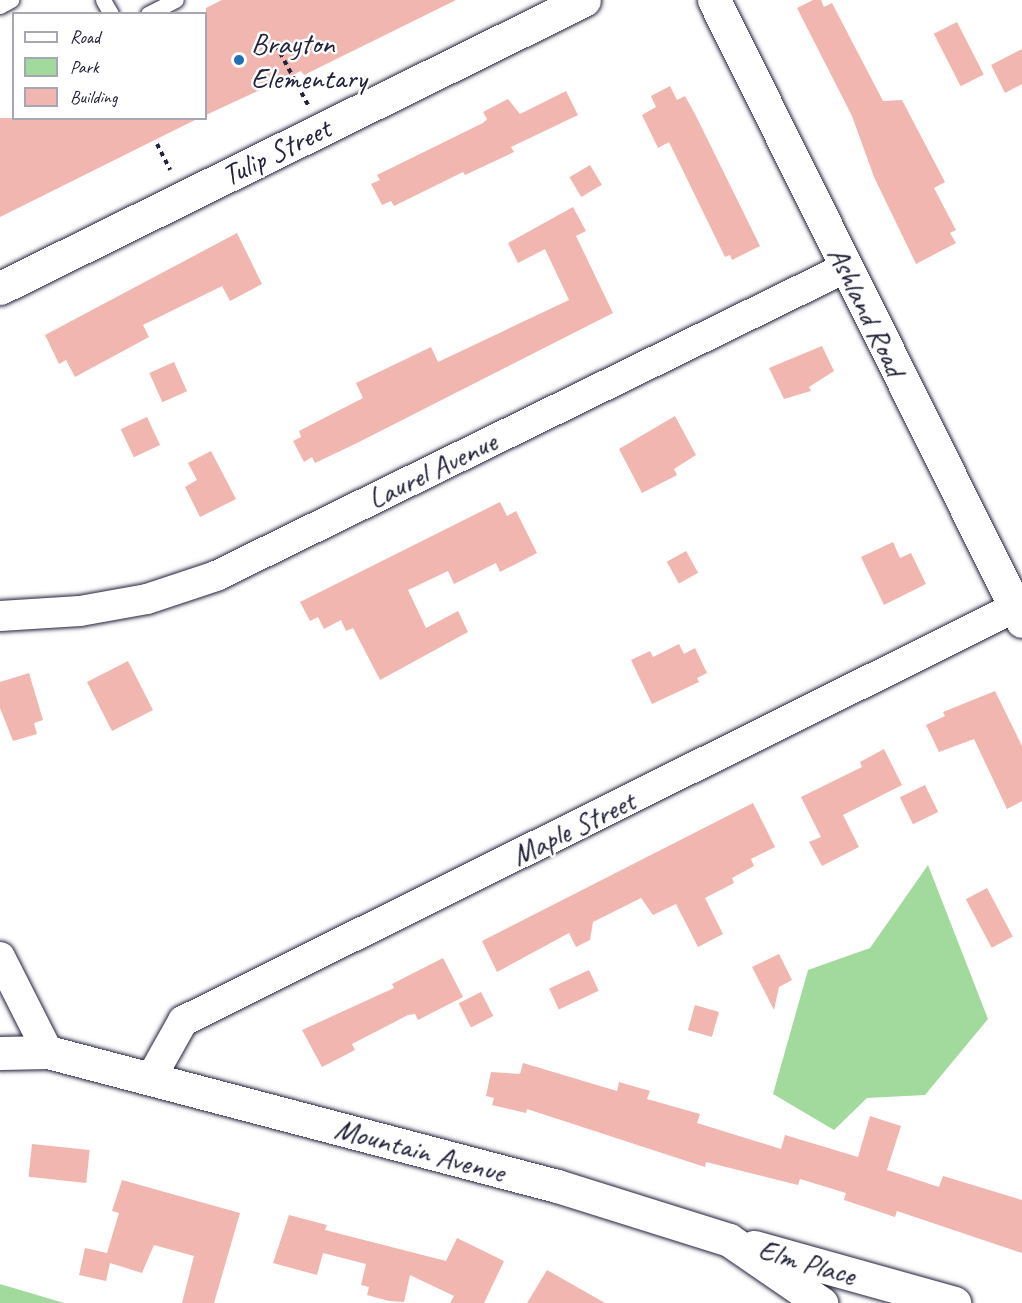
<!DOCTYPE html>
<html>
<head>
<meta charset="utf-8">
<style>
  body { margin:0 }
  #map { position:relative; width:1022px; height:1303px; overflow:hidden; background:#fff; font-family:Caveat,sans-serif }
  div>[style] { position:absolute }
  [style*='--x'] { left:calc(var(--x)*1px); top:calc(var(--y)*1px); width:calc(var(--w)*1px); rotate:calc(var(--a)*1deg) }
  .green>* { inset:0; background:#a2d99d }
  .building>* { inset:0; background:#f1b6b0; transform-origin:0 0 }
  .path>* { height:4px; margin-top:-2px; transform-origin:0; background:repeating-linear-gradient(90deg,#22223b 0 4.5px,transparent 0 9px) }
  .roads { filter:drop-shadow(0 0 2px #22223b) drop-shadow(0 0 2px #22223b) }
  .lane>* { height:15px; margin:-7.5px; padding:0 7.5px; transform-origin:7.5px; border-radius:7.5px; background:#fff }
  .street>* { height:30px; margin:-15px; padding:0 15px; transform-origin:15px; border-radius:15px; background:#fff }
  .secondary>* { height:33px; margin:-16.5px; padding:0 16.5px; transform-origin:16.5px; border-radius:16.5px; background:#fff }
  .dots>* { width:16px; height:16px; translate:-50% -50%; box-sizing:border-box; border:3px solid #fff; border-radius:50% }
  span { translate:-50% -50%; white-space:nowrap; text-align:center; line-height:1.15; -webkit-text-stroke:5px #fff; paint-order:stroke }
  .poi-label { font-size:30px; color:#22223b }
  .left { translate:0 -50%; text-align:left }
  .street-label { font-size:30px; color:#22223b }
  .legend { position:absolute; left:12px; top:12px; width:195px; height:108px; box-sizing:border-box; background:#fff; border:2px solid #a7a7b1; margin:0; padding:8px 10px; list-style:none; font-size:18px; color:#22223b }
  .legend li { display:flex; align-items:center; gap:12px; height:30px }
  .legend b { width:30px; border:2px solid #a7a7b1 }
</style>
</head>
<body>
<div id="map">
  <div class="green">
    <div style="clip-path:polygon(928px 865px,988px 1019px,925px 1095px,867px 1098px,834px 1130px,773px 1094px,808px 970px,870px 948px)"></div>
    <div style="clip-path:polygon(0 1284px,64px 1303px,0 1303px)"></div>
  </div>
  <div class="building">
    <div style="clip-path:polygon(222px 0,456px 0,304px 75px,301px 71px,206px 115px,206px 8px)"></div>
    <div style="clip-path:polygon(813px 0,821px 0,824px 7px,832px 3px,883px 101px,902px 100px,945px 182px,934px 188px,956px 230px,950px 233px,956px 243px,916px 264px,874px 177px,852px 116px,797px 8px)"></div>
    <div style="left:957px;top:22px;width:59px;height:26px;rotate:63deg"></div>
    <div style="clip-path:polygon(1022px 49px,1022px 84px,1005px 93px,991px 65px)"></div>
    <div style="clip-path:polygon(670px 86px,677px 100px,685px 96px,696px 116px,760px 246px,732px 260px,730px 255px,725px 257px,669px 142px,658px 148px,642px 115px,656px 107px,651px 96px)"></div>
    <div style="clip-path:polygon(566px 91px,578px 115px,511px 147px,514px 152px,465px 175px,463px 172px,394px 206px,391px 201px,382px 205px,371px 184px,380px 180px,377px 175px,483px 123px,487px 119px,483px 112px,508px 99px,520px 114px)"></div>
    <div style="clip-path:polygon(0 118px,199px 118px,0 217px)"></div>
    <div style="left:590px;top:165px;width:23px;height:24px;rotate:59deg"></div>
    <div style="clip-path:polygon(573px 207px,586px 231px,576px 236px,613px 313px,357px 443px,315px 463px,312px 457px,304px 462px,293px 441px,301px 437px,299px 431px,363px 398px,356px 383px,431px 347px,438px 362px,569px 300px,545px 249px,518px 263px,508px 243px)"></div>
    <div style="clip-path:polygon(237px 233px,262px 284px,230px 301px,222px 286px,143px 325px,149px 337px,75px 377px,66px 360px,59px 364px,45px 335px)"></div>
    <div style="clip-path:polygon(822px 346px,834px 371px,809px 387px,811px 391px,784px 399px,769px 368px)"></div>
    <div style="left:174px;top:362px;width:32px;height:27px;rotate:66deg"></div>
    <div style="clip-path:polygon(675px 416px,696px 455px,674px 469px,677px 475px,642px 493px,619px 449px)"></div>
    <div style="left:147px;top:417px;width:31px;height:29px;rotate:65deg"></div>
    <div style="clip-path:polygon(211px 451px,236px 499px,200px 517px,185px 487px,197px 480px,188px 463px)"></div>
    <div style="clip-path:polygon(500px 502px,507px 516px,516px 511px,537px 553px,500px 572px,496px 563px,454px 584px,448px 571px,408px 590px,426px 628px,458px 611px,468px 632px,380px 680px,353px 628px,346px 631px,341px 620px,324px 629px,318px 617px,310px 621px,300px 602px)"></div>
    <div style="clip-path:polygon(893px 542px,900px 558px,911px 553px,926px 584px,884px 605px,861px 557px)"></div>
    <div style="left:686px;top:551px;width:25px;height:22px;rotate:61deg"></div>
    <div style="clip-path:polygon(679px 644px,684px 654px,695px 648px,707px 673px,697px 678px,699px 682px,652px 704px,631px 660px,650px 651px,653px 657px)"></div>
    <div style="left:128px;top:661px;width:55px;height:46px;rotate:63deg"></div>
    <div style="clip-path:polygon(29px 673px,43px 720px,34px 723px,37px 734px,13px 741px,0 708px,0 682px)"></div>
    <div style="clip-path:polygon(995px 691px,1022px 746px,1022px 801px,1007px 809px,974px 739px,939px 752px,926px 725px,945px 716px,943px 712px)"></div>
    <div style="clip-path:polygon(884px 749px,902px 785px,843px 815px,859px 847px,822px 866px,809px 842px,821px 837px,801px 797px,862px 767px,860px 762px)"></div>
    <div style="left:925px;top:785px;width:30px;height:28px;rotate:64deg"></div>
    <div style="clip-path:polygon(753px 803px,775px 847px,751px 859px,754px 866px,732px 878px,734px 883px,705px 898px,723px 934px,698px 947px,676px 904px,653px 915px,641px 898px,593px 922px,590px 940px,576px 947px,569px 933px,497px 972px,482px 941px)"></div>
    <div style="left:987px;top:888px;width:55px;height:24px;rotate:62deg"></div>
    <div style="clip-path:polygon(779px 954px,792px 980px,779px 987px,774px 1010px,752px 967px)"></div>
    <div style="clip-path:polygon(443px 958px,463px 997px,418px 1020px,415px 1014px,408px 1015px,352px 1044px,355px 1050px,322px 1067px,302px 1030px,394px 988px,392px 984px)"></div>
    <div style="left:589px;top:970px;width:23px;height:44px;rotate:65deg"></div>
    <div style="left:481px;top:992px;width:27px;height:25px;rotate:63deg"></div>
    <div style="left:695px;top:1005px;width:25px;height:26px;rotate:16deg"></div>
    <div style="clip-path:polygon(523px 1063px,617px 1091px,619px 1082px,650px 1091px,647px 1099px,700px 1114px,697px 1123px,781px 1149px,785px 1135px,858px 1157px,870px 1116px,901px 1126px,887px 1170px,939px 1187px,943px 1176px,1022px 1200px,1022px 1253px,897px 1211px,895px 1217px,844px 1200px,846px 1193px,800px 1179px,798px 1185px,706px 1162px,705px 1167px,527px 1109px,526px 1113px,492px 1105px,494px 1098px,486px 1096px,491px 1072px,520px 1074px)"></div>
    <div style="left:32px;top:1144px;width:58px;height:33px;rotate:6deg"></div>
    <div style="clip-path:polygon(122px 1180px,240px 1213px,214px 1303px,182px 1303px,194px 1256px,154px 1245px,142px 1273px,110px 1263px,106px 1281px,79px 1275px,85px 1248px,107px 1253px,119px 1213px,112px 1211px)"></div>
    <div style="clip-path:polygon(289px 1215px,327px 1225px,325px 1230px,446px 1261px,457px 1238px,504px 1261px,484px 1303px,450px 1303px,454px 1296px,410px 1275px,404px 1302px,389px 1301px,367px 1295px,369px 1287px,361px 1285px,366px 1264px,323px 1253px,317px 1275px,273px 1263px)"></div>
    <div style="clip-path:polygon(547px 1270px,605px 1303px,527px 1303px)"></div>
  </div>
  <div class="path">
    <div style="--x:276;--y:45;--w:68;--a:61.9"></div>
    <div style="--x:157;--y:144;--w:29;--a:63"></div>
  </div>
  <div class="roads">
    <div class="lane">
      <div style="--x:103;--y:0;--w:16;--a:60"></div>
      <div style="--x:0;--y:6;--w:13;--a:-29"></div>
      <div style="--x:148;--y:14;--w:31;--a:-27"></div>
    </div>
    <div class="street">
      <div style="--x:0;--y:616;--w:80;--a:-3.6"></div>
      <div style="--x:80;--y:611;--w:68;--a:-10.2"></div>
      <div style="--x:147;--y:599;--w:73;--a:-18.4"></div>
      <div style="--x:216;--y:576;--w:700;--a:-26.09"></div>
      <div style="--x:0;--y:957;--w:106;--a:63.2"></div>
      <div style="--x:151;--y:1078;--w:65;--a:-60.7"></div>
      <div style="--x:183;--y:1021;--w:937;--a:-26.43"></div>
    </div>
    <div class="secondary">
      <div style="--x:714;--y:0;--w:693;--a:63.62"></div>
      <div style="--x:0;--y:288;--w:651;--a:-26.25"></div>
      <div style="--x:0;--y:1053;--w:48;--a:-1.2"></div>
      <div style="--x:48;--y:1052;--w:526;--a:14.75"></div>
      <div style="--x:557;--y:1186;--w:180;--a:17.4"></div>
      <div style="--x:729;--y:1240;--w:112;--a:34.4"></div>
      <div style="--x:754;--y:1247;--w:208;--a:15.6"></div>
    </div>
  </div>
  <div class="dots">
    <div style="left:239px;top:60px;background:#1f6fb2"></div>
  </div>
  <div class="poi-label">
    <span class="left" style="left:251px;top:60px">Brayton<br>Elementary</span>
  </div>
  <div class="street-label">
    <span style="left:276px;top:152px;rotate:-26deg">Tulip Street</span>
    <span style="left:867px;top:311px;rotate:64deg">Ashland Road</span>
    <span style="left:432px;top:470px;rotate:-26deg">Laurel Avenue</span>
    <span style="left:573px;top:828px;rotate:-26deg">Maple Street</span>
    <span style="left:420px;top:1150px;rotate:15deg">Mountain Avenue</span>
    <span style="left:807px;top:1262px;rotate:16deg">Elm Place</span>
  </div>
  <ul class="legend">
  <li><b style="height:8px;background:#fff"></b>Road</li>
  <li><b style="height:16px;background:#a2d99d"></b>Park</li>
  <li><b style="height:16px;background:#f1b6b0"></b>Building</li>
  </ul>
</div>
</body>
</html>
